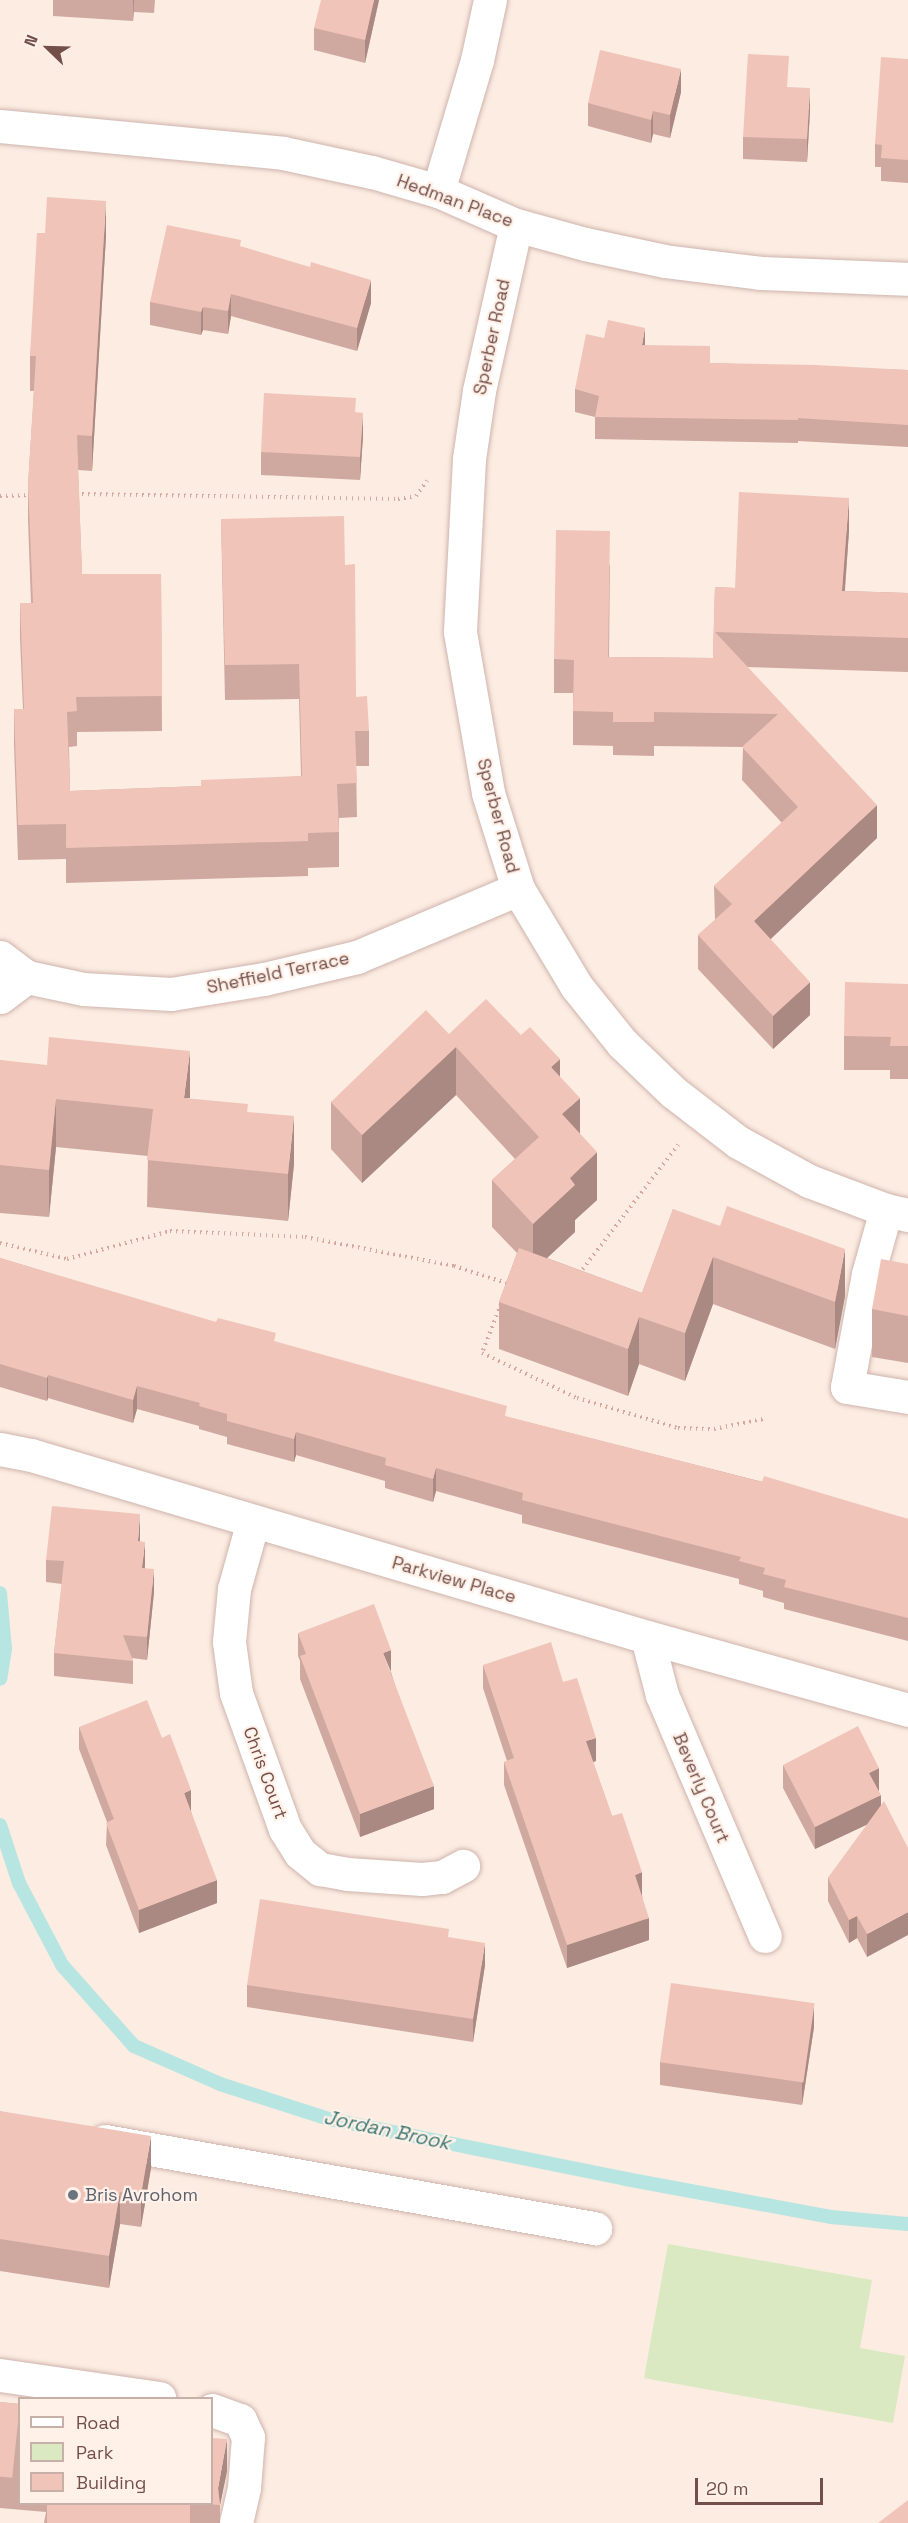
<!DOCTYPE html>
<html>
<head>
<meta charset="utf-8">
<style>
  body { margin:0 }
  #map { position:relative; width:908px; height:2523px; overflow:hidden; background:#fcece2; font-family:"Space Grotesk",sans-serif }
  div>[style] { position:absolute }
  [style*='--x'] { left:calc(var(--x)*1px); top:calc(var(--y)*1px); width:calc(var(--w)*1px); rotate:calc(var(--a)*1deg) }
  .green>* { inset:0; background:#dae9c1 }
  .stream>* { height:14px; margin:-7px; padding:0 7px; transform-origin:7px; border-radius:7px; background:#b7e5e1 }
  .path>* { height:4px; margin-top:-2px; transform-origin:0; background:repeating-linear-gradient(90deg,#d5a79d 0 1.5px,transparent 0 6px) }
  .roads { filter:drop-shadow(0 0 2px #cfb4ac) drop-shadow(0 0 2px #cfb4ac) }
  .minor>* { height:33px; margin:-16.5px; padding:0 16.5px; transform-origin:16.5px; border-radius:16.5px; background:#fff }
  .wall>* { inset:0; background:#cfa9a0 }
  .shaded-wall>* { inset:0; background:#a98982 }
  .building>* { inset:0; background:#f1c4ba; transform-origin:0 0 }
  .dots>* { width:16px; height:16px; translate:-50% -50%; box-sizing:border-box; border:3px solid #fff1e8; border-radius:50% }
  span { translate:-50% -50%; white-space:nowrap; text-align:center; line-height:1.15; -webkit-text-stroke:4.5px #fff1e8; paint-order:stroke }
  .street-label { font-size:18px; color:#734f49 }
  .worship-label { font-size:18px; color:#5b616d }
  .left { translate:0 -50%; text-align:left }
  .water-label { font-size:20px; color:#3d7875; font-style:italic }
  .legend { position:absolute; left:18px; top:2397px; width:195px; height:108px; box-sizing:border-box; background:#fff1e8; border:2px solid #c7b0a8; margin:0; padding:8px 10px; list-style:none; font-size:18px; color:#734f49 }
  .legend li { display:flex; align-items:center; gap:12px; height:30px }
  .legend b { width:30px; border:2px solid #c7b0a8 }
  .north { position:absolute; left:18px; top:18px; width:60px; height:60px; -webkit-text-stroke:4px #fff1e8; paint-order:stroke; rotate:293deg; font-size:16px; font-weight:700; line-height:24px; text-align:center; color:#734f49 }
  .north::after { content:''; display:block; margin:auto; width:21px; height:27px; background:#734f49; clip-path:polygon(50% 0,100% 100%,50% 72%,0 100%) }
  .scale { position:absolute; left:695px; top:2478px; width:128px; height:27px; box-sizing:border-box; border:3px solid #734f49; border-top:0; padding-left:8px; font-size:18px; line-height:21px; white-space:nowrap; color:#734f49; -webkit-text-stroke:4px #fff1e8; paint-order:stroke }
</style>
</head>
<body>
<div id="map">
  <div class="green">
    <div style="clip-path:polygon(668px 2244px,872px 2280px,860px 2348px,905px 2356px,893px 2423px,644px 2378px)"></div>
  </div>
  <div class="stream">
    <div style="--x:0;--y:1593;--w:56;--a:84.9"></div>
    <div style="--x:5;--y:1649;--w:30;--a:99"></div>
    <div style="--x:0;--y:1825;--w:61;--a:71.9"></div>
    <div style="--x:19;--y:1883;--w:93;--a:62.3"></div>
    <div style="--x:62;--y:1965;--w:108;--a:48.4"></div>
    <div style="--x:134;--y:2046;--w:94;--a:23.8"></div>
    <div style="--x:220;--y:2084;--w:114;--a:17.8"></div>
    <div style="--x:329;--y:2119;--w:303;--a:11.4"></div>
    <div style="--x:626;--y:2179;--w:208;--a:10.5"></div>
    <div style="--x:831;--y:2217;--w:77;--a:5.2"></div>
  </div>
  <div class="path">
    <div style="--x:76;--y:494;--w:322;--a:0.9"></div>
    <div style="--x:398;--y:499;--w:18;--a:-9"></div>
    <div style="--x:416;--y:496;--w:19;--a:-54"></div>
    <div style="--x:0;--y:496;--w:32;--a:-2"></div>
    <div style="--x:0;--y:1243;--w:69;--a:13.4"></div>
    <div style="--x:67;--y:1259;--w:107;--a:-15.2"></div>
    <div style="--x:170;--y:1231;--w:135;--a:2.5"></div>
    <div style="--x:305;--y:1237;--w:152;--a:11"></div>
    <div style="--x:454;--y:1266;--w:58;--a:18.1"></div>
    <div style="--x:579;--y:1274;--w:163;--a:-52.5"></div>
    <div style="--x:501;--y:1304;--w:53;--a:111.2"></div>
    <div style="--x:482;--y:1353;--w:105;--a:25.3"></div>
    <div style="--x:577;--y:1398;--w:105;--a:16.5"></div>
    <div style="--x:678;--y:1428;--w:36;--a:2"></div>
    <div style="--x:714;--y:1429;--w:50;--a:-11.5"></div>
  </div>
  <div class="roads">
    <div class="minor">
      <div style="--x:0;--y:126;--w:284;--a:5.4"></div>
      <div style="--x:283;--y:153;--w:91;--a:12.1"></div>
      <div style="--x:372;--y:172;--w:69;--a:16.1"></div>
      <div style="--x:438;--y:191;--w:85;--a:23.6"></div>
      <div style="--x:516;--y:225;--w:72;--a:15.4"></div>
      <div style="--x:585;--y:244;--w:81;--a:12.1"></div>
      <div style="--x:664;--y:261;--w:97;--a:7.1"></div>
      <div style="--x:760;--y:273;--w:148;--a:2.3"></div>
      <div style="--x:438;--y:191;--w:137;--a:-73.4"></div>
      <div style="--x:477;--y:60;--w:61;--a:-77.8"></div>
      <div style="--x:516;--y:225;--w:170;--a:102.6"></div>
      <div style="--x:479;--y:391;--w:69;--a:98.4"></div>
      <div style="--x:469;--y:459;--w:173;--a:93"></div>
      <div style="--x:460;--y:632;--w:163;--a:80.1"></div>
      <div style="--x:488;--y:793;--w:101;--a:72.6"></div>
      <div style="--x:518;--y:889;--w:114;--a:59"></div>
      <div style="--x:577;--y:987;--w:72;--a:51.2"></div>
      <div style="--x:622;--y:1043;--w:71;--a:43.9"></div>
      <div style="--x:673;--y:1092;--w:82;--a:37.6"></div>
      <div style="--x:738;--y:1142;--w:81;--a:28.8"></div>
      <div style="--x:809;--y:1181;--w:82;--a:20.6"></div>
      <div style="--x:886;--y:1210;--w:23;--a:13"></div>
      <div style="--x:0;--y:957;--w:34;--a:37"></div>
      <div style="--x:27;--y:977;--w:57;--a:12.1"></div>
      <div style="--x:83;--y:989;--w:88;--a:3.3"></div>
      <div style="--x:171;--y:994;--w:94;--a:-9.2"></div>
      <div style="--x:264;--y:979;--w:96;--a:-13.3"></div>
      <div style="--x:357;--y:957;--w:175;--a:-22.9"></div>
      <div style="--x:0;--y:997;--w:34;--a:-37"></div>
      <div style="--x:886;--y:1210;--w:66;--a:105.7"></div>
      <div style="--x:868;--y:1274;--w:115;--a:100.5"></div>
      <div style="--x:847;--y:1387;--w:62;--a:9.3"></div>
      <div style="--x:0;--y:1449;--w:32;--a:11"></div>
      <div style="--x:31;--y:1455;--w:642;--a:16.46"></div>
      <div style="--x:647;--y:1637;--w:271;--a:15.6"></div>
      <div style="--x:253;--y:1521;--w:71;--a:105.6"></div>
      <div style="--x:234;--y:1589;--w:53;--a:95.4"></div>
      <div style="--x:229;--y:1642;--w:51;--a:82.2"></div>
      <div style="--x:236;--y:1693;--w:145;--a:70.2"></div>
      <div style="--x:285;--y:1829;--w:28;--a:58"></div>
      <div style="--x:300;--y:1853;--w:26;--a:39"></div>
      <div style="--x:320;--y:1869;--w:27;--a:10"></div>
      <div style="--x:347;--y:1874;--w:75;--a:3.8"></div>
      <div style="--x:422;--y:1879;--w:20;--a:-6"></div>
      <div style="--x:442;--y:1877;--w:24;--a:-28"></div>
      <div style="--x:647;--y:1637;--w:60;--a:75.5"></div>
      <div style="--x:662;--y:1695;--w:262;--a:66.9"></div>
      <div style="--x:105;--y:2141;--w:498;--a:10.1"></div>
      <div style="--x:0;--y:2375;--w:161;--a:8.2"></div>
      <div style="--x:212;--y:2410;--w:30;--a:20"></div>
      <div style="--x:240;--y:2420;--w:19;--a:65"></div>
      <div style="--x:248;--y:2437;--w:51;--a:94.5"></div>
      <div style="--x:244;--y:2488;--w:36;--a:103"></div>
    </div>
  </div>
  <div class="wall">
    <div style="clip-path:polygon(53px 0,155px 0,154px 13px,134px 12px,133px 21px,53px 16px)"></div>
    <div style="clip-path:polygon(379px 0,365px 63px,314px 50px,314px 28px)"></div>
    <div style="clip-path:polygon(908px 59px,908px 183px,881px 181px,881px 167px,875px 167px,875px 144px)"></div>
    <div style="clip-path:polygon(788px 87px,810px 111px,807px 162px,743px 159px,743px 137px)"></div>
    <div style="clip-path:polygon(681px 92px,670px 138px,653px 134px,651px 143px,588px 126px,588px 103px)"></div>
    <div style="clip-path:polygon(45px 233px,106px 236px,92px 471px,78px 470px,82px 574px,161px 574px,162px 731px,77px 732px,77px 746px,69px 747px,70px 791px,201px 786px,301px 776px,299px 699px,225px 700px,221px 519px,345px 565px,356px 697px,369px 731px,369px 766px,356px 766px,357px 817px,339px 818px,339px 867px,308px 868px,308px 876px,66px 883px,66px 859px,18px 860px,14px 744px,14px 709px,23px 709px,20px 638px,20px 603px,31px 603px,28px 520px,28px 485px,34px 391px,30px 391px,30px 356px)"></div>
    <div style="clip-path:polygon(241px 247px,371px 303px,357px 351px,231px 316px,228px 334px,203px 330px,201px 335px,150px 325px,150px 302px)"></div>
    <div style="clip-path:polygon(645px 345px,710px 363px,908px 370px,908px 447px,798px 441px,798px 443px,595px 439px,595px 417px,575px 412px,575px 389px)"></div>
    <div style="clip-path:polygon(356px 412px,363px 436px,360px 480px,261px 475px,261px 452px)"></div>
    <div style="clip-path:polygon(849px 531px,845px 591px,908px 593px,908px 672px,747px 667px,877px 838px,770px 939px,810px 1015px,773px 1049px,698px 969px,698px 935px,715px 920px,714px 886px,782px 823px,742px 780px,743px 747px,654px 746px,654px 756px,613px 755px,613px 746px,573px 745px,573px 693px,554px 693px,554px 659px,610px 564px,609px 657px,713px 658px,715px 587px,735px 588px)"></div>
    <div style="clip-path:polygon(908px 984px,908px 1079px,890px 1079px,890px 1070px,844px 1070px,844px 1036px)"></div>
    <div style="clip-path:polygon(449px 1034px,560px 1077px,580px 1134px,597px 1200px,575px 1220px,575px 1232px,547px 1258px,642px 1293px,673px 1209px,845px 1296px,835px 1349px,713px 1304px,685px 1381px,639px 1364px,628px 1396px,499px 1349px,499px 1302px,517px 1253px,492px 1227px,492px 1180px,515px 1159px,456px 1095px,362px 1183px,331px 1149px,331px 1102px)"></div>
    <div style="clip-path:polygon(0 1060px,190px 1099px,248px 1112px,294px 1164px,288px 1221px,147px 1207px,148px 1156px,56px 1147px,49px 1217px,0 1213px)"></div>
    <div style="clip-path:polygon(0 1258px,276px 1342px,507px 1417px,908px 1519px,908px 1641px,784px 1609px,784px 1603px,763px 1597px,763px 1591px,739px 1584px,739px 1579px,522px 1523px,522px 1515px,436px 1491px,433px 1502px,385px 1488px,385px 1481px,296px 1455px,294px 1462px,227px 1444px,227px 1437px,199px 1429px,199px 1426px,137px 1409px,133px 1423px,48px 1398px,47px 1401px,0 1387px)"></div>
    <div style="clip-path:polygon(908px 1264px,908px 1363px,872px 1357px,872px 1309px)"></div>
    <div style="clip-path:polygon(140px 1537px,140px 1541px,145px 1568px,154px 1592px,147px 1660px,132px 1658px,133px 1661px,133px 1684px,54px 1676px,54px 1653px,62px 1584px,46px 1582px,46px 1560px)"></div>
    <div style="clip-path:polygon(298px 1633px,391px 1672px,434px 1809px,360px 1837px,300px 1679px,300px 1661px,298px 1656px)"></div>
    <div style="clip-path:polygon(483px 1665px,563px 1682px,596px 1761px,593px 1762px,612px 1816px,642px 1895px,649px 1940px,567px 1968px,504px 1785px,504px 1762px,507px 1761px,483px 1688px)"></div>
    <div style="clip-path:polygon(79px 1727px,162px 1738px,191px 1811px,217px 1903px,139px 1933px,106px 1845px,107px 1822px,79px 1749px)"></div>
    <div style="clip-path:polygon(783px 1765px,879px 1791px,867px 1957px,857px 1938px,849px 1943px,828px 1901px,828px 1878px,868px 1824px,815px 1849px,783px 1788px)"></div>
    <div style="clip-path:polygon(485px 1965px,473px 2042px,247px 2007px,247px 1985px)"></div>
    <div style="clip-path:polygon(814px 2027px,802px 2105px,660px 2085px,660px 2062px)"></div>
    <div style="clip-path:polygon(0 2111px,151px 2168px,141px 2227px,120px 2224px,109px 2288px,0 2271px)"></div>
    <div style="clip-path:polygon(0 2402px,20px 2404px,20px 2504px,212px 2504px,227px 2471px,220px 2505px,220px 2523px,44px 2523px,46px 2512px,0 2508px)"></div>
  </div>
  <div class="shaded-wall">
    <div style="clip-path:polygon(133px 0,134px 0,133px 21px)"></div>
    <div style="clip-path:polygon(374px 0,379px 0,365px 63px,365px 40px)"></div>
    <div style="clip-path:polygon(681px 69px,681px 92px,670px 138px,670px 115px)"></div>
    <div style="clip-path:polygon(810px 88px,810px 111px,807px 162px,807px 139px)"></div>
    <div style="clip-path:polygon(653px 111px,653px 134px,651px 143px,651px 120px)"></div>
    <div style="clip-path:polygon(106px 201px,106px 236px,92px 471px,92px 436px)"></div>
    <div style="clip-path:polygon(371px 280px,371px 303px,357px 351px,357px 328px)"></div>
    <div style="clip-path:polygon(231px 294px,231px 316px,228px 334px,228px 311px)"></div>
    <div style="clip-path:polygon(203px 307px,203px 330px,201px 335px,201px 312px)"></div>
    <div style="clip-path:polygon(645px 328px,645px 351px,642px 345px)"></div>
    <div style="clip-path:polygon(363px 413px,363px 436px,360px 480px,360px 457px)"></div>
    <div style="clip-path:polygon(849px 498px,849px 531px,842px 625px,842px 591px)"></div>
    <div style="clip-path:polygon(877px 805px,877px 838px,754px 955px,754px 921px)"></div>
    <div style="clip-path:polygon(810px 982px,810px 1015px,773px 1049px,773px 1016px)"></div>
    <div style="clip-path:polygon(456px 1047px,456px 1095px,362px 1183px,362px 1135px)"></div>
    <div style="clip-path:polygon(190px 1051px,190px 1098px,184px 1098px)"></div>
    <div style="clip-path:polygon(560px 1059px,560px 1107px,551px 1067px)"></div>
    <div style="clip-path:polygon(580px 1098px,580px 1145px,562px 1114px)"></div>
    <div style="clip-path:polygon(56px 1099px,56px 1147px,49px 1217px,49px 1170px)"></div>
    <div style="clip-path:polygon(294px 1116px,294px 1164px,288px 1221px,288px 1174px)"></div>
    <div style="clip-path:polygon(597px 1152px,597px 1200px,575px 1220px,575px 1232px,533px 1271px,533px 1224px,570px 1178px)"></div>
    <div style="clip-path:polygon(845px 1249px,845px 1296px,835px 1349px,835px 1302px)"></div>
    <div style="clip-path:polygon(713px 1257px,713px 1304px,685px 1381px,685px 1333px)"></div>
    <div style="clip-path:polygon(639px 1317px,639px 1364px,628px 1396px,628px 1349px)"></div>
    <div style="clip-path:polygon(48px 1375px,48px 1398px,47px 1401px,47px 1378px)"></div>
    <div style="clip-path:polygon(137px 1386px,137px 1409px,133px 1423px,133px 1400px)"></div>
    <div style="clip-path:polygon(296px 1432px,296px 1455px,294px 1462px,294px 1439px)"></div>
    <div style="clip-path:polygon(436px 1468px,436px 1491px,433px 1502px,433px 1479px)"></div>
    <div style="clip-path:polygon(140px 1514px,140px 1537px,138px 1564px,138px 1541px)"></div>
    <div style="clip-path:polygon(145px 1542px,145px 1565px,142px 1590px,142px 1568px)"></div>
    <div style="clip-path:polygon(154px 1569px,154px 1592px,147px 1660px,147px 1637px)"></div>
    <div style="clip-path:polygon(391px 1650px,391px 1672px,383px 1653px)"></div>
    <div style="clip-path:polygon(596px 1738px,596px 1761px,586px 1764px,586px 1741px)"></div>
    <div style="clip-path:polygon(879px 1768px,879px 1791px,869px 1796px,869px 1773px)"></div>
    <div style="clip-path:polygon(434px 1786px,434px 1809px,360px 1837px,360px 1814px)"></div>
    <div style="clip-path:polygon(191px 1790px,191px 1813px,184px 1793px)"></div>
    <div style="clip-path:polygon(881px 1795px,881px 1818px,815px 1849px,815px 1827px)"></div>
    <div style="clip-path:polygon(642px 1872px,642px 1895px,635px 1898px,635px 1875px)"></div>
    <div style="clip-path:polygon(217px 1880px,217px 1903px,139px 1933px,139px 1910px)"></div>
    <div style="clip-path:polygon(908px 1912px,908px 1935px,867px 1957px,867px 1934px)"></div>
    <div style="clip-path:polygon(857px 1916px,857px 1938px,849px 1943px,849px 1920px)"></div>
    <div style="clip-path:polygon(649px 1918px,649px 1940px,567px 1968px,567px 1945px)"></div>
    <div style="clip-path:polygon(485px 1943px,485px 1965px,473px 2042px,473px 2019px)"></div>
    <div style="clip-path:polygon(814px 2004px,814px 2027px,802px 2105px,802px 2082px)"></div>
    <div style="clip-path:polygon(151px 2136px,151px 2168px,141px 2227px,141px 2195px)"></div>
    <div style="clip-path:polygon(120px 2192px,120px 2224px,109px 2288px,109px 2256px)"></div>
    <div style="clip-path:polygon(227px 2439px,227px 2471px,220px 2505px,218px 2488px)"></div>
  </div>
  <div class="building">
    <div style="clip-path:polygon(321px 0,374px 0,365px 40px,314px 28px)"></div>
    <div style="clip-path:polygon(600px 50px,681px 69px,670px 115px,653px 111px,651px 120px,588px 103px)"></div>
    <div style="clip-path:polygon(748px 54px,789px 56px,787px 87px,810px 88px,807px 139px,743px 137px)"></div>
    <div style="clip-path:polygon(881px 57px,908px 59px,908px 160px,881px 158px,882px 145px,875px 144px)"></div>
    <div style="clip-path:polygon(47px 197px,106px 201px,92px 436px,77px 435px,82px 574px,161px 574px,162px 696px,76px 697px,77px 711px,67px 712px,70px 791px,201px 786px,201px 780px,302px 776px,299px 664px,225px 665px,221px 519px,344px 516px,345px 565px,355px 564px,356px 697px,367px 696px,369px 731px,355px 731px,357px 783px,337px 784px,339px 832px,308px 833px,308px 841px,66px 848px,66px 824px,18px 825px,14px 709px,24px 709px,20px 603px,33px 603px,28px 485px,36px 356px,30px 356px,37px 233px,45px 233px)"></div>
    <div style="clip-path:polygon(167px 225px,241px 240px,240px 246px,310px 267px,311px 262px,371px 280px,357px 328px,231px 294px,228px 311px,203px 307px,201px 312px,150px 302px)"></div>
    <div style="clip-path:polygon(608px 320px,645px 328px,642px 345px,710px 346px,710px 363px,816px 365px,908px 370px,908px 425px,798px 418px,798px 420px,595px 417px,599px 396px,575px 389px,586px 334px,604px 338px)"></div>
    <div style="clip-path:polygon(264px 393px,356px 398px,355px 412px,363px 413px,360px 457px,261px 452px)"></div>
    <div style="clip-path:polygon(739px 492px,849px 498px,842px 591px,908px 593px,908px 638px,715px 632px,877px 805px,754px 921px,810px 982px,773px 1016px,698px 935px,732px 904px,714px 886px,798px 807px,742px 747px,778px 714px,654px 712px,654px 722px,613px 722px,613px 712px,573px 711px,574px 660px,554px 659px,556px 530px,610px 531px,608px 657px,713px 658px,715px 587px,735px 588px)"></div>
    <div style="clip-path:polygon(845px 982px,908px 984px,908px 1046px,890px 1046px,891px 1037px,844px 1036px)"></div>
    <div style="clip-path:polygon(486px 999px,521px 1035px,530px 1027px,560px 1059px,551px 1067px,580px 1098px,562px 1114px,597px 1152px,570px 1178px,575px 1185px,533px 1224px,492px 1180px,539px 1137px,456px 1047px,362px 1135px,331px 1102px,426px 1010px,449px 1034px)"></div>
    <div style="clip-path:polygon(49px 1037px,190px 1051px,184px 1098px,248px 1104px,247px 1112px,294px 1116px,288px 1174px,147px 1160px,153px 1109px,56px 1099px,49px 1170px,0 1165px,0 1060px,47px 1065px)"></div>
    <div style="clip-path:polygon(727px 1206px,845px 1249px,835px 1302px,713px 1257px,685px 1333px,639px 1317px,628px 1349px,499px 1302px,519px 1248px,642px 1293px,673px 1209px,720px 1226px)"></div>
    <div style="clip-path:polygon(0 1258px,216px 1322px,218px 1318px,276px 1333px,274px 1341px,507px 1406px,505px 1416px,762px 1482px,764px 1476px,908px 1519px,908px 1618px,784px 1587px,786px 1580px,763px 1574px,765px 1568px,739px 1561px,741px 1557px,522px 1500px,523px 1493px,436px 1468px,433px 1479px,385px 1465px,386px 1458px,296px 1432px,294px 1439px,227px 1421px,227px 1414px,199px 1406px,200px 1403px,137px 1386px,133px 1400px,48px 1375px,47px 1378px,0 1364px)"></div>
    <div style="clip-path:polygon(881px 1259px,908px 1264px,908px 1316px,872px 1309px)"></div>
    <div style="clip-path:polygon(52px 1506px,140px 1514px,138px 1541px,145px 1542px,142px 1568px,154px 1569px,147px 1637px,123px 1635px,133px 1661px,54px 1653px,64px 1561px,46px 1560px)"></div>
    <div style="clip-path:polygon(374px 1604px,391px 1650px,383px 1653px,434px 1786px,360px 1814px,300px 1656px,306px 1654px,298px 1633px)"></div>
    <div style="clip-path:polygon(551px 1642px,563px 1682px,577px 1678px,596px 1738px,586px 1741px,612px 1816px,622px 1813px,642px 1872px,635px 1875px,649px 1918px,567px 1945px,504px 1762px,514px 1758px,483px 1665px)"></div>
    <div style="clip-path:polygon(147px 1700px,162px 1738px,170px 1734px,191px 1790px,184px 1793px,217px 1880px,139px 1910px,106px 1823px,114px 1819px,79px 1727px)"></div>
    <div style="clip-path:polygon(858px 1726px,879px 1768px,869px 1773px,881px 1795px,815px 1827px,783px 1765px)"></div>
    <div style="clip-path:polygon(884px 1801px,908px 1848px,908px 1912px,867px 1934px,857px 1916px,849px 1920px,828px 1878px)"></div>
    <div style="clip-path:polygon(260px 1899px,449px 1929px,448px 1937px,485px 1943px,473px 2019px,247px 1985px)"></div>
    <div style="left:671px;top:1983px;width:145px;height:80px;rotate:8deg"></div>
    <div style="clip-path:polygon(0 2111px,151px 2136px,141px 2195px,120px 2192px,109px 2256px,0 2239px)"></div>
    <div style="left:0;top:2402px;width:20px;height:74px;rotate:6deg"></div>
    <div style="clip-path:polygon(212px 2438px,227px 2439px,218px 2488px,220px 2505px,205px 2504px,212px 2504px)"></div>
    <div style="clip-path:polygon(908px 2500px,908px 2523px,878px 2523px)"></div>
    <div style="left:47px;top:2504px;width:143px;height:19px"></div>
  </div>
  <div class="dots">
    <div style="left:73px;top:2195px;background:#6b7280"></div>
  </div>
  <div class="street-label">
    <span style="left:455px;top:201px;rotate:20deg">Hedman Place</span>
    <span style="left:492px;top:337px;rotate:-78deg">Sperber Road</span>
    <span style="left:498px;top:816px;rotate:75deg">Sperber Road</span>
    <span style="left:278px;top:973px;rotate:-12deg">Sheffield Terrace</span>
    <span style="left:454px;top:1580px;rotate:16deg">Parkview Place</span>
    <span style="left:265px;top:1773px;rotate:70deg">Chris Court</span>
    <span style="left:701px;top:1788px;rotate:67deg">Beverly Court</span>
  </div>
  <div class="worship-label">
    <span class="left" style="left:85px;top:2195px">Bris Avrohom</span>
  </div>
  <div class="water-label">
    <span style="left:387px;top:2130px;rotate:12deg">Jordan Brook</span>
  </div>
  <ul class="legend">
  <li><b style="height:8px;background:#fff"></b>Road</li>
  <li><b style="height:16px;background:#dae9c1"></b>Park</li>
  <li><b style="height:16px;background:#f1c4ba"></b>Building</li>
  </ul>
  <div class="north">N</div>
  <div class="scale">20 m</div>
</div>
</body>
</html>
